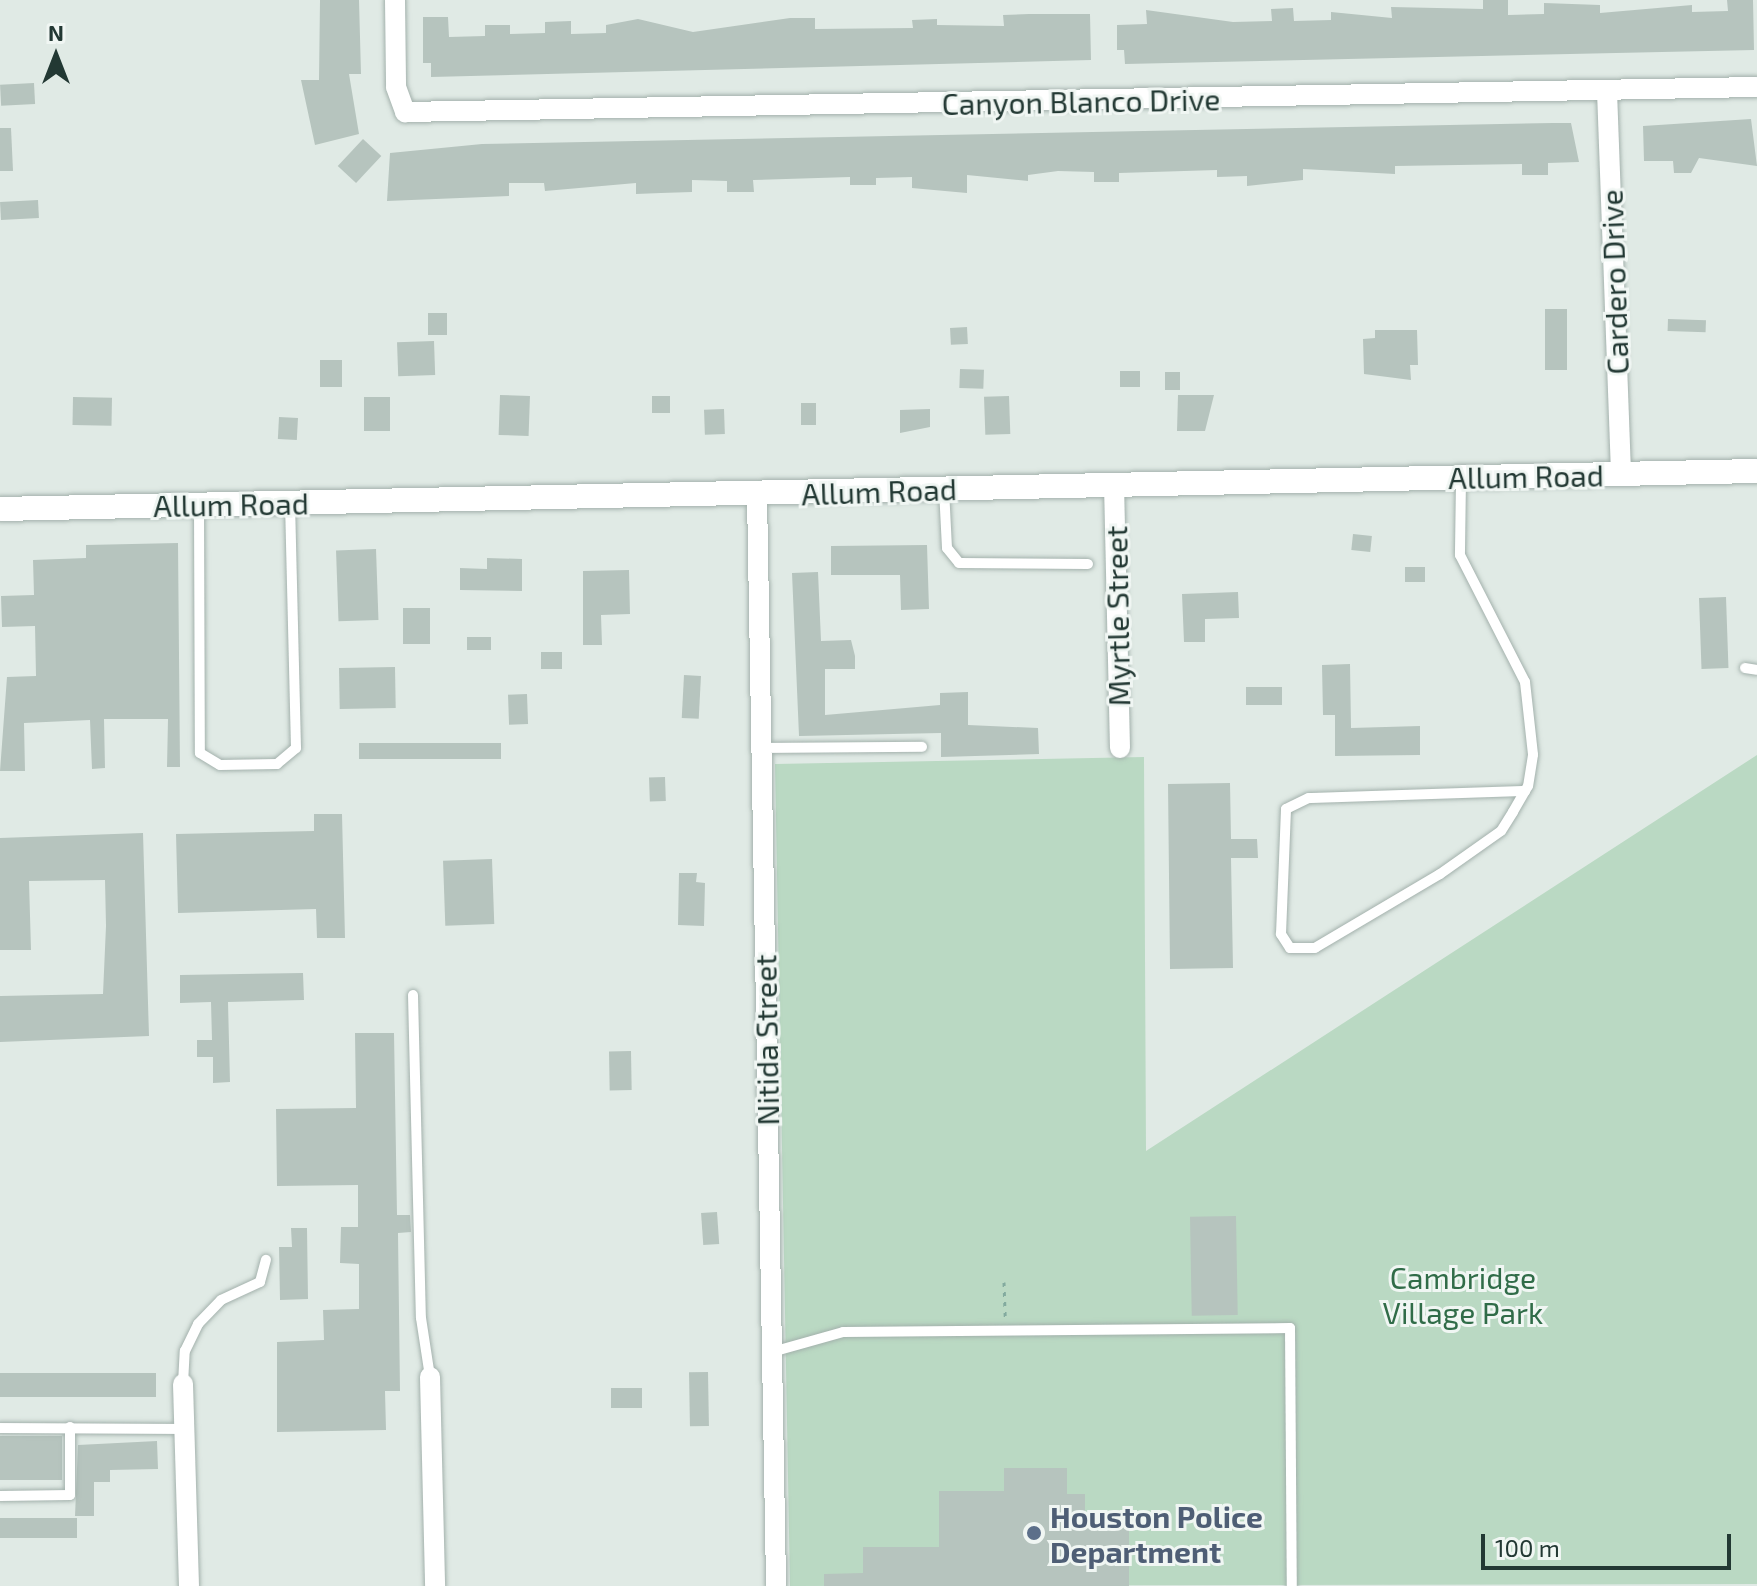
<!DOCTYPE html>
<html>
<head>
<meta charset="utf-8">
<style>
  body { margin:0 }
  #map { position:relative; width:1757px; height:1586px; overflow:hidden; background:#e0eae5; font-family:"Exo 2",sans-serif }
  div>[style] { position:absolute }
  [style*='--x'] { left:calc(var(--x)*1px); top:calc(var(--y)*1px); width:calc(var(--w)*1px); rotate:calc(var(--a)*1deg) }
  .green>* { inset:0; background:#bad9c3 }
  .building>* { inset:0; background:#b6c4be; transform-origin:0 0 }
  .path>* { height:3px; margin-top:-1.5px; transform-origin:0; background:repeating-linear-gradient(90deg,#83ab9f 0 4px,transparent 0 10px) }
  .roads { filter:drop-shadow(0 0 2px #a3b1ac) drop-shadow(0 0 2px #a3b1ac) }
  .lane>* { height:10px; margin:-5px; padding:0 5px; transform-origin:5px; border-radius:5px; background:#fff }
  .street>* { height:20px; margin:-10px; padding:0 10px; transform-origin:10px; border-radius:10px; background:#fff }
  .secondary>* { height:24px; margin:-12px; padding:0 12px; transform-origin:12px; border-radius:12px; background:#fff }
  .dots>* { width:22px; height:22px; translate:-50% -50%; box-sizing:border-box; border:4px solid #f0f6f3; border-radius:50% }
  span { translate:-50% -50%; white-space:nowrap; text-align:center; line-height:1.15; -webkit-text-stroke:6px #f0f6f3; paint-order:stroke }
  .street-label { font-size:30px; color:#223833 }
  .park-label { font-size:30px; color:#306c48 }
  .service-label { font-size:30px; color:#4e5e75; font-weight:700 }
  .left { translate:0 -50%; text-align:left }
  .north { position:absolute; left:16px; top:16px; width:80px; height:80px; -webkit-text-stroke:6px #f0f6f3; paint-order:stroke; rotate:0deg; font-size:22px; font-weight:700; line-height:32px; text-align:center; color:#223833 }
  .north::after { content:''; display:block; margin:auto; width:28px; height:36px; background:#223833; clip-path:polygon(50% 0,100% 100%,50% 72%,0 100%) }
  .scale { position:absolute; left:1481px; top:1534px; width:250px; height:36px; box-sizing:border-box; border:4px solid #223833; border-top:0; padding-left:10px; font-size:24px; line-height:28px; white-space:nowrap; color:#223833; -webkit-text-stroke:6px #f0f6f3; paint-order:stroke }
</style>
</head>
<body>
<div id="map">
  <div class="green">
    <div style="clip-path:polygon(1757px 755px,1757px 1584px,790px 1586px,775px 764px,1144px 757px,1146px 1151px)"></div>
  </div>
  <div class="building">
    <div style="clip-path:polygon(320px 0,359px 0,361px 74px,349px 74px,359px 134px,315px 145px,301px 80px,319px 80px)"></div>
    <div style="clip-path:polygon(1483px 0,1508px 0,1508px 15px,1544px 14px,1544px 3px,1600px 5px,1600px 13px,1692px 5px,1692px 12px,1728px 11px,1727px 0,1753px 0,1754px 50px,1125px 64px,1124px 50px,1117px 50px,1117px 25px,1147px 24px,1146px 10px,1233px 22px,1272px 21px,1271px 9px,1293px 8px,1294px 21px,1331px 20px,1331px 12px,1392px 18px,1391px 7px,1483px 9px)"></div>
    <div style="clip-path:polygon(1029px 14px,1090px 14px,1091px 60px,431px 77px,431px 63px,423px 63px,423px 17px,448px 17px,449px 37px,485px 36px,485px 25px,510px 25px,510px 34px,545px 33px,545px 22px,571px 21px,571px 34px,606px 33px,606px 25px,638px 19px,693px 32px,790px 18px,815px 18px,815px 29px,913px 28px,912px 20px,937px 19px,937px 25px,1004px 26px,1003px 15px)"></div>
    <div style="left:34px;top:83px;width:21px;height:34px;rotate:87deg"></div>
    <div style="clip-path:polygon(1751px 119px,1757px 166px,1699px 158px,1691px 173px,1674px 173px,1673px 161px,1644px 161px,1643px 126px)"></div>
    <div style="clip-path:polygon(1553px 123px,1571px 123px,1579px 162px,1548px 163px,1548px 175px,1522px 175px,1522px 164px,1395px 166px,1395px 174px,1303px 169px,1303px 180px,1247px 186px,1247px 176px,1217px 177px,1217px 170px,1119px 173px,1119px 182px,1094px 182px,1094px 172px,1058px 171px,1028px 175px,1028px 181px,967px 175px,967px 193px,912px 188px,912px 177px,876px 178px,876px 185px,850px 185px,850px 177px,753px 180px,754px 192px,727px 192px,727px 181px,692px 180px,692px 192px,661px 193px,636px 194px,636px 183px,545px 191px,544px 183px,509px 183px,509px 196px,387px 201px,390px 153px,482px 144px)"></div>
    <div style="clip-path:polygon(0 128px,11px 128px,13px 171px,0 171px)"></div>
    <div style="left:363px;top:139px;width:25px;height:37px;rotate:43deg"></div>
    <div style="left:38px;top:200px;width:18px;height:38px;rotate:87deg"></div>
    <div style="left:1545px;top:309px;width:22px;height:61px"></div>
    <div style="left:428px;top:313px;width:19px;height:22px"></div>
    <div style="left:1668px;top:319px;width:38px;height:12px;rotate:2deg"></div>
    <div style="left:967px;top:327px;width:17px;height:17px;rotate:87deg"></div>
    <div style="clip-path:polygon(1375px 330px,1417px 330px,1418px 365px,1410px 365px,1411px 380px,1364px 374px,1363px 339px,1375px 338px)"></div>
    <div style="left:434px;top:341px;width:34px;height:37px;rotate:88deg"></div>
    <div style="left:320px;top:360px;width:22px;height:27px"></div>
    <div style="left:960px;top:369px;width:24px;height:19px;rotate:2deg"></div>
    <div style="left:1140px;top:371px;width:16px;height:20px;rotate:90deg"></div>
    <div style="left:1165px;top:372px;width:15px;height:18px"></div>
    <div style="left:500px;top:395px;width:30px;height:40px;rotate:2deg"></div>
    <div style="clip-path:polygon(1178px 395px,1214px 395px,1205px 431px,1177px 431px)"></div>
    <div style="left:652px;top:396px;width:18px;height:17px"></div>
    <div style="left:1009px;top:396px;width:38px;height:25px;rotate:88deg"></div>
    <div style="left:73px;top:397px;width:39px;height:28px;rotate:1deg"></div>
    <div style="left:364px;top:397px;width:26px;height:34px"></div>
    <div style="left:801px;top:403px;width:15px;height:22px"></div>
    <div style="left:724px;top:409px;width:25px;height:20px;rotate:88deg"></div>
    <div style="clip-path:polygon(930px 409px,930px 427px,900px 433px,900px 410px)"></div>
    <div style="left:279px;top:417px;width:19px;height:22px;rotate:3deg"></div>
    <div style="left:1353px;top:534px;width:19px;height:16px;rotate:6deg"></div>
    <div style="clip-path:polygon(178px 543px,180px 767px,167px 767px,168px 719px,104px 719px,105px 768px,92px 769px,90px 720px,24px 723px,25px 771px,0 771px,7px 677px,36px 676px,35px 626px,2px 627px,1px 596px,34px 595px,33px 560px,86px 558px,86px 545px)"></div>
    <div style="clip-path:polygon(927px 545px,929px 609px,901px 610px,900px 575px,831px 575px,831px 546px)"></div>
    <div style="left:376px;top:549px;width:71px;height:40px;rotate:88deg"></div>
    <div style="clip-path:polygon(487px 558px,522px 559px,522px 591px,460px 590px,460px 568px,487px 569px)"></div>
    <div style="left:1405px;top:567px;width:20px;height:15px"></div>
    <div style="clip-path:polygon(629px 570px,630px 614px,601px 615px,602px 645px,583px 645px,583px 571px)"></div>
    <div style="clip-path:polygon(818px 572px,821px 641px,851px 640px,855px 656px,855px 669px,825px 669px,825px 715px,940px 705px,940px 693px,968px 692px,968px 725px,1038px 728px,1039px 754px,941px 757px,941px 733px,799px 736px,792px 573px)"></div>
    <div style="clip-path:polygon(1238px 592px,1239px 618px,1205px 619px,1205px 642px,1184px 642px,1182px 594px)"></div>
    <div style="left:1726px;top:597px;width:71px;height:27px;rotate:88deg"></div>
    <div style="left:403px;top:608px;width:27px;height:36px"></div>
    <div style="left:491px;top:637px;width:13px;height:24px;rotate:90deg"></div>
    <div style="left:541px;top:652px;width:21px;height:17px"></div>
    <div style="clip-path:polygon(1350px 664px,1351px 728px,1420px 726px,1420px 755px,1335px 756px,1335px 715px,1323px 715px,1322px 665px)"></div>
    <div style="left:395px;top:667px;width:41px;height:56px;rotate:89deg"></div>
    <div style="left:684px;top:675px;width:17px;height:43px;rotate:3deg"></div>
    <div style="left:1282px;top:687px;width:18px;height:36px;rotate:90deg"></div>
    <div style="left:527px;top:694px;width:30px;height:19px;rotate:88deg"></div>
    <div style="left:501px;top:743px;width:16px;height:142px;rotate:90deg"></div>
    <div style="left:665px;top:777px;width:24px;height:16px;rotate:88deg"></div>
    <div style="clip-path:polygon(1230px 783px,1231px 839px,1257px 839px,1258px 858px,1231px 858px,1233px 968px,1170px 969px,1168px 784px)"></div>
    <div style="clip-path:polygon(314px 814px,342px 814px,345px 938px,317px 938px,316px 909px,178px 913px,176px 834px,314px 831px)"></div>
    <div style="clip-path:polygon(143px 833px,149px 1036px,0 1042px,0 996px,103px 994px,106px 926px,105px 880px,29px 881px,31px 950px,0 950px,0 838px)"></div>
    <div style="left:492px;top:859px;width:65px;height:49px;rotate:88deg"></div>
    <div style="clip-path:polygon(679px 873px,697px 873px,696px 882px,705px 883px,704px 926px,678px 925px)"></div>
    <div style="clip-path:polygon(303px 973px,304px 1000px,228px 1002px,230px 1082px,213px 1083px,213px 1057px,197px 1057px,197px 1040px,212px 1040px,211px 1002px,180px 1003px,180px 975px)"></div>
    <div style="clip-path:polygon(355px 1033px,394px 1033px,397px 1215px,410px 1215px,411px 1232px,398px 1233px,400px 1391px,385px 1391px,386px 1430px,277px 1432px,277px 1342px,324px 1340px,323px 1310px,359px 1309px,359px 1264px,340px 1263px,341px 1227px,358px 1227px,358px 1185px,277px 1186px,276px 1109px,356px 1108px)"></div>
    <div style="left:631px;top:1051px;width:39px;height:22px;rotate:89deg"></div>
    <div style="left:717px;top:1212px;width:32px;height:16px;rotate:86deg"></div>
    <div style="left:1236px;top:1216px;width:99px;height:46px;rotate:89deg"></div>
    <div style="clip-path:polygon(291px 1228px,307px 1228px,308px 1299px,280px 1300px,279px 1247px,292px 1247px)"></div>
    <div style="left:708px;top:1372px;width:54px;height:19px;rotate:89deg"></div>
    <div style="left:156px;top:1373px;width:24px;height:156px;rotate:90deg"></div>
    <div style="left:642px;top:1388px;width:20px;height:31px;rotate:90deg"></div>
    <div style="left:62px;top:1436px;width:44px;height:62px;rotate:90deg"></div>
    <div style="clip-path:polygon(157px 1441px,158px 1469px,110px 1470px,110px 1482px,94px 1482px,94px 1516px,75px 1516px,78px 1445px)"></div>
    <div style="clip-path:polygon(1004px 1468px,1067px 1468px,1067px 1494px,1085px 1494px,1085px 1520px,1129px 1519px,1129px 1586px,824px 1586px,824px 1574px,863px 1573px,863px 1547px,939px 1547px,939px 1491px,1004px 1491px)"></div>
    <div style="left:77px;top:1518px;width:20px;height:77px;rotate:90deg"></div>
  </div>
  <div class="path">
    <div style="--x:1004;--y:1282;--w:37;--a:88"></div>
  </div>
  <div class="roads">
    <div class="lane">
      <div style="--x:1461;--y:479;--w:76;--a:90.8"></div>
      <div style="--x:1460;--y:555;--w:143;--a:62.9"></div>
      <div style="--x:1525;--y:682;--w:73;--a:83.7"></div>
      <div style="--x:1533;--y:755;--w:31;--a:99"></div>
      <div style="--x:1528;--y:786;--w:6;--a:121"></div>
      <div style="--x:1525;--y:791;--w:24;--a:120"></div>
      <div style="--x:1513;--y:812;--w:22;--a:122"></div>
      <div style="--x:1501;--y:831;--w:75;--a:144.8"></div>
      <div style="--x:1440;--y:874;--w:145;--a:149.4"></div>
      <div style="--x:1315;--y:948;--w:25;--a:180"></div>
      <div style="--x:1290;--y:948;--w:17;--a:-123"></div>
      <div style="--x:1281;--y:934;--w:125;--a:-87.7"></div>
      <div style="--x:1286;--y:809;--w:25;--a:-26"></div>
      <div style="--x:1309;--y:798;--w:216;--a:-1.9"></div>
      <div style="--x:944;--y:489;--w:59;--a:87.1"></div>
      <div style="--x:947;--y:548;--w:19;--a:51"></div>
      <div style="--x:959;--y:563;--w:129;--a:0.4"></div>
      <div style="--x:199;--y:505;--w:248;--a:89.8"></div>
      <div style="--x:200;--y:753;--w:23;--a:31"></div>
      <div style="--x:220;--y:765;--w:57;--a:-1"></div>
      <div style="--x:277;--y:764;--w:25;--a:-40"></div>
      <div style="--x:296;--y:748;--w:245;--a:-91.4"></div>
      <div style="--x:1745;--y:668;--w:12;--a:9"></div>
      <div style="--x:761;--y:748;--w:161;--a:-0.4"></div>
      <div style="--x:413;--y:995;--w:323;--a:88.6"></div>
      <div style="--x:421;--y:1318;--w:60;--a:81.3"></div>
      <div style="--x:772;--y:1352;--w:74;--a:-15.7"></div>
      <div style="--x:843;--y:1332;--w:447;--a:-0.5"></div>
      <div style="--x:1290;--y:1328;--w:258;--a:89.6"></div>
      <div style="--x:183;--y:1384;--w:33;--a:-87"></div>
      <div style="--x:185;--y:1351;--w:30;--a:-64"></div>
      <div style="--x:198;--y:1324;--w:33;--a:-46"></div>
      <div style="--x:221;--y:1300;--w:43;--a:-24.8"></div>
      <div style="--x:260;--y:1282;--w:23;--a:-75"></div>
      <div style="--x:0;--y:1428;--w:185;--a:0.3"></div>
      <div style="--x:0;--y:1496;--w:70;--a:-0.8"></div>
      <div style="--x:70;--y:1495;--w:68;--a:-90"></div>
    </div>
    <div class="street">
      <div style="--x:395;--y:0;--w:87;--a:89.3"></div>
      <div style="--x:396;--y:87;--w:27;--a:70"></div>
      <div style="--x:405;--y:112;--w:1352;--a:-1.06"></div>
      <div style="--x:1607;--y:91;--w:382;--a:87.9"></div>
      <div style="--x:1114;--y:484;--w:264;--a:88.7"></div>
      <div style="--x:757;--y:494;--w:1092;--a:89"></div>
      <div style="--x:430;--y:1377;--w:209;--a:88.6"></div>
      <div style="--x:183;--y:1384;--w:202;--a:88.3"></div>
    </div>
    <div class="secondary">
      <div style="--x:0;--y:509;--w:1757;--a:-1.24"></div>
    </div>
  </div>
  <div class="dots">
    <div style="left:1034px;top:1533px;background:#5c6f8a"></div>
  </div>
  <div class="street-label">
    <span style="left:1081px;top:101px;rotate:-1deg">Canyon Blanco Drive</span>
    <span style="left:1614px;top:282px;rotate:-92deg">Cardero Drive</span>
    <span style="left:1526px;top:476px;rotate:-1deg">Allum Road</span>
    <span style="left:879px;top:491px;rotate:-2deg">Allum Road</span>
    <span style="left:231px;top:504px;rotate:-1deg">Allum Road</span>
    <span style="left:1117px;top:616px;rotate:-91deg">Myrtle Street</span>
    <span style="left:766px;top:1040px;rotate:-91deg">Nitida Street</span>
  </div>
  <div class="park-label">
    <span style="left:1463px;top:1294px">Cambridge<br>Village Park</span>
  </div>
  <div class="service-label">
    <span class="left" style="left:1050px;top:1533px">Houston Police<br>Department</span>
  </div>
  <div class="north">N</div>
  <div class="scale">100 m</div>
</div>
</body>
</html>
